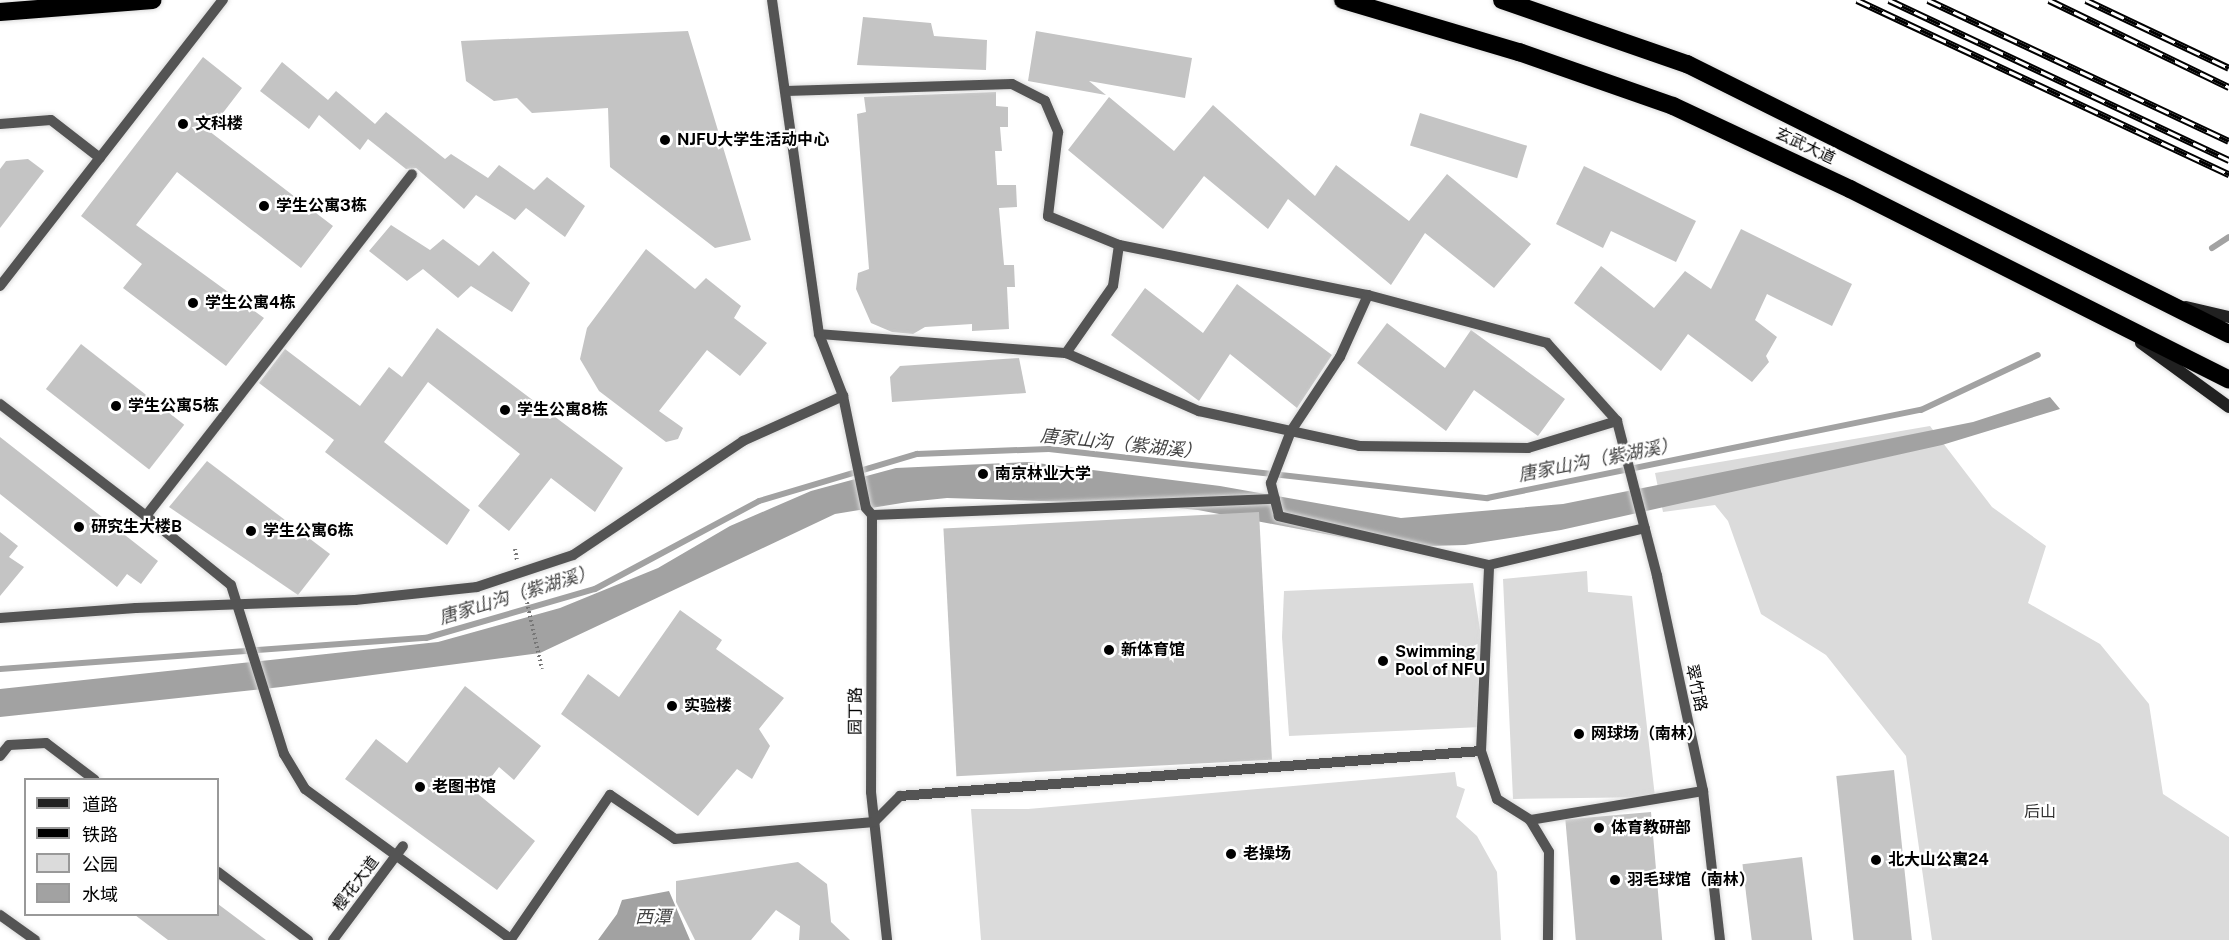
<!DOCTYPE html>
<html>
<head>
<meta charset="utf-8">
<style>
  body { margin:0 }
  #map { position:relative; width:2229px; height:940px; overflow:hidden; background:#fff; font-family:"Public Sans","Noto Sans SC",sans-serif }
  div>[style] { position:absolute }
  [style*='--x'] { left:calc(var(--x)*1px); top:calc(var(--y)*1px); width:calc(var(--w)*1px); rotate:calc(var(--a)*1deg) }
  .green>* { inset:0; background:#dbdbdb }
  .water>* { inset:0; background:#a2a2a2 }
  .stream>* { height:6px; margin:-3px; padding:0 3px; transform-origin:3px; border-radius:3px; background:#a2a2a2 }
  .building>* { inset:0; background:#c4c4c4; transform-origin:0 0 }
  .path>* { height:4px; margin-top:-2px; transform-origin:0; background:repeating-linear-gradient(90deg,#767676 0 1.5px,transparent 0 4.5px) }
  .roads { filter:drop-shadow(0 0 2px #dbdbdb) drop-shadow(0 0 2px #dbdbdb) }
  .lane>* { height:10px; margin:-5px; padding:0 5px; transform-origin:5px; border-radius:5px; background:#545454 }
  .secondary>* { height:12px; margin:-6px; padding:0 6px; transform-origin:6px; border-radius:6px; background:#212121 }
  .highway>* { height:18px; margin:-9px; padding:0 9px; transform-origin:9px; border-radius:9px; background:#000 }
  .rail>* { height:7px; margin-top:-3.5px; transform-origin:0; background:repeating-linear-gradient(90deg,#fff 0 14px,#000 0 28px); box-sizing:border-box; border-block:2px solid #000 }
  .dots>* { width:16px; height:16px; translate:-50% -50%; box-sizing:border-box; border:3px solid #fff; border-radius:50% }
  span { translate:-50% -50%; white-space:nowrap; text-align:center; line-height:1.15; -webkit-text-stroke:4.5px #fff; paint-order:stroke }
  .poi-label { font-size:16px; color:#000; font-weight:700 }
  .left { translate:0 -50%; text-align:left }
  .street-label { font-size:16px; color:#000 }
  .park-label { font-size:16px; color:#323232 }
  .water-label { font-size:18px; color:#434343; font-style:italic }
  .legend { position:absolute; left:24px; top:778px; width:195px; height:138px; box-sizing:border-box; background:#fff; border:2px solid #999; margin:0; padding:8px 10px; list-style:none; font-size:18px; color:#000 }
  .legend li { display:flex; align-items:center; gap:12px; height:30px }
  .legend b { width:30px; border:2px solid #999 }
</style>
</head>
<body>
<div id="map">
  <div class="green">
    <div style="clip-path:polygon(1930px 426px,1992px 507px,2046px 546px,2028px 603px,2100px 644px,2149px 704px,2163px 794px,2229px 837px,2229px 940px,1932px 940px,1906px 756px,1826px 655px,1761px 614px,1728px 521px,1715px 505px,1663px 512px,1655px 473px)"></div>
    <div style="clip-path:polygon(1587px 571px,1588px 592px,1632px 596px,1655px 797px,1513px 799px,1503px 579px)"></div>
    <div style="clip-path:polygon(1473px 583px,1484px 657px,1481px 727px,1289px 736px,1282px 637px,1284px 591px)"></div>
    <div style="clip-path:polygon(1455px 772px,1457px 786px,1465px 789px,1456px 817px,1477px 836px,1497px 872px,1501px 940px,981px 940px,971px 809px,1028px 809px)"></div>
  </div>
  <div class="water">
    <div style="clip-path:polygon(2050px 397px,2060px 409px,1942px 445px,1561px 530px,1465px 545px,1394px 547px,1198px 510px,1135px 504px,947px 498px,908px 502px,835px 514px,540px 653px,281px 687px,0 717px,0 689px,438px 642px,560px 608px,658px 568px,730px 526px,811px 491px,896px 468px,1029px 462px,1220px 486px,1401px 518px,1563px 504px,1973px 422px)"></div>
    <div style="clip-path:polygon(669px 891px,690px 940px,598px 940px,617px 914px,622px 900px)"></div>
  </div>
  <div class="stream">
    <div style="--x:2212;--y:248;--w:20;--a:-33"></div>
    <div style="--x:0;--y:669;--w:427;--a:-4.2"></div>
    <div style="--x:426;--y:638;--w:176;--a:-16.2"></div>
    <div style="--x:595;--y:589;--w:186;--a:-28.2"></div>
    <div style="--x:759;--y:501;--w:165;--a:-16.6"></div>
    <div style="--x:917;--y:454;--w:132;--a:-2.2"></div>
    <div style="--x:1049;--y:449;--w:441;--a:6.4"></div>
    <div style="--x:1487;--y:498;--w:443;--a:-11.5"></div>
    <div style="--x:1921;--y:410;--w:129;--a:-25.2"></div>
  </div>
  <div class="building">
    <div style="clip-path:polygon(863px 17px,931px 23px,934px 36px,987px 40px,986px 70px,857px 65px)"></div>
    <div style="clip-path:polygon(688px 31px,751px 240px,715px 248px,610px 167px,608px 108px,532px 113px,517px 98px,494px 101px,466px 81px,461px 41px)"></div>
    <div style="clip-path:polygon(1036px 31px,1192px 58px,1185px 98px,1089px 81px,1106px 95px,1028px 81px)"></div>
    <div style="clip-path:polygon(203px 57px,242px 88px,209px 131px,333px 226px,301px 268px,177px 172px,136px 225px,264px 318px,226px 366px,123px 288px,142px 264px,81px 216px)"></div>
    <div style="clip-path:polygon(282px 62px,328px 100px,336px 91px,375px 124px,386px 112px,445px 159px,451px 154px,488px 178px,499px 165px,534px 190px,547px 177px,585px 206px,565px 237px,526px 208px,515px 220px,476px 195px,464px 209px,416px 168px,406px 169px,368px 139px,360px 150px,319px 115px,309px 129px,260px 91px)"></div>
    <div style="clip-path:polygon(996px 92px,996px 106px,1008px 107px,1008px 127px,1000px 127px,1002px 151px,995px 151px,997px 185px,1016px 185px,1017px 207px,999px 208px,1004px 265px,1014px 265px,1015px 287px,1007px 287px,1009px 329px,972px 331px,972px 324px,925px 327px,913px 334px,892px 332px,871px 323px,856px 289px,858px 273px,869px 269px,857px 114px,866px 112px,864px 97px)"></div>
    <div style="clip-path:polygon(1109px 97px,1174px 151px,1213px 105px,1315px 196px,1336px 165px,1409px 221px,1447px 174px,1531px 244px,1494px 288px,1425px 233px,1391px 285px,1288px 199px,1268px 229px,1204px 176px,1163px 229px,1068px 150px)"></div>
    <div style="left:1420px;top:113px;width:112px;height:34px;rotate:17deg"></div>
    <div style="clip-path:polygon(28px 159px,44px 171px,0 228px,0 169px,6px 161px)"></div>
    <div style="clip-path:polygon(1584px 166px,1696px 221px,1676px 262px,1611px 231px,1603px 248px,1556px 224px)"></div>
    <div style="clip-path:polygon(391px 225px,430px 250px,443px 239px,479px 266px,493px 251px,530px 283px,512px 312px,471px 286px,458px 298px,423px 269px,407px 281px,369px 251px)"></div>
    <div style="clip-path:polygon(1741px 229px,1852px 284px,1832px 326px,1767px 294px,1755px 320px,1777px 337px,1766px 356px,1769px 362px,1752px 382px,1688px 334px,1661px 371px,1574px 303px,1601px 266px,1654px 308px,1685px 271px,1711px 289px)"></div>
    <div style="clip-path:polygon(646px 249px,695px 289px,706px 278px,741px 306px,734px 318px,767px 343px,740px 376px,707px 350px,659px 411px,683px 428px,678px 439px,666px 442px,599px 391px,580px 359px,587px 328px)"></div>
    <div style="clip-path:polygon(1237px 284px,1332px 355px,1297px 408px,1230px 354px,1199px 401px,1111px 335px,1145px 288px,1203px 333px)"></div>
    <div style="clip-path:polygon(1387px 323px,1445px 368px,1471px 330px,1565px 399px,1538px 436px,1474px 390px,1446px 431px,1357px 363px)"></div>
    <div style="clip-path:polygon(437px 328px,623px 468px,595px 512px,551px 478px,509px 531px,478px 506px,520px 454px,428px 382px,384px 442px,470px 510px,447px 545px,325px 452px,334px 440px,259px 383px,285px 349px,360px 406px,389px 367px,402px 377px)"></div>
    <div style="left:81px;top:344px;width:131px;height:57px;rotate:38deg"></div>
    <div style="clip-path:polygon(1019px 358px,1026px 393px,892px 402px,890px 377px,900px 366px)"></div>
    <div style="clip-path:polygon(0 437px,158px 561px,141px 584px,127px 574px,117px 587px,0 494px)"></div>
    <div style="clip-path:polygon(207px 461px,330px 554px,298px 595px,169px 507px)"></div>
    <div style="left:1259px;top:512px;width:248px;height:316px;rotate:87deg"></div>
    <div style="clip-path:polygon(0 532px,18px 546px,9px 557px,24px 567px,0 596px)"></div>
    <div style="clip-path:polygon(680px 610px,722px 640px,716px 649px,784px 698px,759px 729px,770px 746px,752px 779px,737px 769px,698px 816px,561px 714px,588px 674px,619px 697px)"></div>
    <div style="clip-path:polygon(465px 686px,541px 746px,514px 780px,499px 767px,478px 794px,535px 841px,497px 890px,345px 779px,376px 739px,407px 763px)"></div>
    <div style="left:1894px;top:770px;width:171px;height:58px;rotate:84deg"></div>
    <div style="left:1651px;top:812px;width:129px;height:86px;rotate:85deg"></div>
    <div style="left:1802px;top:857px;width:84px;height:60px;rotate:83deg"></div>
    <div style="clip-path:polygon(798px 862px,827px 884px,831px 922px,850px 940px,799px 940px,800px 926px,776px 910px,751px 940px,695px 940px,676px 902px,676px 881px)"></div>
    <div style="clip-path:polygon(218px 904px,266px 940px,168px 940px,135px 915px,218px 915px)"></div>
  </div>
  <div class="path">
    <div style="--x:515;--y:549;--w:11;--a:80"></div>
    <div style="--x:523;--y:585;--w:86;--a:77.3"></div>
  </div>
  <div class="roads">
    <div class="lane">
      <div style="--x:772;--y:0;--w:337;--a:82"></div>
      <div style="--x:819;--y:334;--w:66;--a:68.8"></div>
      <div style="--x:843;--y:396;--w:114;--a:78.4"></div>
      <div style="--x:866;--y:508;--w:9;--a:49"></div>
      <div style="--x:872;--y:515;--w:277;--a:90.2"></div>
      <div style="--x:871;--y:792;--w:149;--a:83.8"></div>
      <div style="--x:786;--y:91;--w:226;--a:-1.8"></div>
      <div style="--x:1012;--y:84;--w:37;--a:27"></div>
      <div style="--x:1045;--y:101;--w:34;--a:67"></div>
      <div style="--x:1058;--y:132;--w:85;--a:96.8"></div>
      <div style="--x:1048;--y:216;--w:77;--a:22.2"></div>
      <div style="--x:1119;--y:245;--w:41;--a:98.3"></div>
      <div style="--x:1113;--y:286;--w:82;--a:125"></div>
      <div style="--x:0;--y:124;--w:51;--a:-4.5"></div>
      <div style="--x:51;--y:120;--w:62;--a:37.8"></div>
      <div style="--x:1119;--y:245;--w:254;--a:11.4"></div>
      <div style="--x:1368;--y:295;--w:185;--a:15"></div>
      <div style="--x:1547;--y:343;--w:105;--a:48.1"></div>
      <div style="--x:0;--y:286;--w:363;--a:-52.1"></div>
      <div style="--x:819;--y:334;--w:248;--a:4.4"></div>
      <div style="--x:1066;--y:353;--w:145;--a:23.6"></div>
      <div style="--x:1199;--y:411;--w:164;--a:12.3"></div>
      <div style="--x:1359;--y:446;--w:169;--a:0.7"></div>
      <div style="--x:1528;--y:448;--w:93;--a:-16.9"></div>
      <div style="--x:1617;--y:421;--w:160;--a:75.5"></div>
      <div style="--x:1657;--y:576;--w:220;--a:77.9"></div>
      <div style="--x:1703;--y:791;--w:150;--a:83.5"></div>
      <div style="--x:0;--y:404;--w:184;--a:37.5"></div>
      <div style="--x:146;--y:516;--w:433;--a:-52.1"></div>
      <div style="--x:872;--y:515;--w:403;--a:-2.3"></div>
      <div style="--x:146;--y:516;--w:109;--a:39.1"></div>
      <div style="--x:231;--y:585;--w:177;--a:72.6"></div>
      <div style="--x:284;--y:754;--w:41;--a:59"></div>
      <div style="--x:305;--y:789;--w:255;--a:36.1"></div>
      <div style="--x:511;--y:939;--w:175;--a:-55.5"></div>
      <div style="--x:610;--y:795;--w:78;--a:34.1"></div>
      <div style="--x:675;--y:839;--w:200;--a:-4.9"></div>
      <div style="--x:874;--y:822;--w:37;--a:-45"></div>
      <div style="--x:900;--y:796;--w:583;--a:-4.43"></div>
      <div style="--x:1481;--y:751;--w:186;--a:-87.5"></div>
      <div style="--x:1489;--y:565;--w:216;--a:-166.9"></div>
      <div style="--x:1279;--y:516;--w:34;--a:-104"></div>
      <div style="--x:1271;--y:483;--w:56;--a:-69"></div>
      <div style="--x:1291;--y:431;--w:89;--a:-56.5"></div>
      <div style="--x:1340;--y:357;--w:68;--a:-65.7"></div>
      <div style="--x:1489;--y:565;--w:160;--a:-13.3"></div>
      <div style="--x:0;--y:618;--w:136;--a:-4.2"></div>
      <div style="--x:136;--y:608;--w:219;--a:-2.1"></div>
      <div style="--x:355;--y:600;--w:123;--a:-6.1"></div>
      <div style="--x:477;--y:587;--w:101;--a:-18.4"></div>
      <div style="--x:573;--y:555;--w:205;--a:-33.8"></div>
      <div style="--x:743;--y:441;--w:110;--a:-24.2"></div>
      <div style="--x:1481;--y:751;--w:51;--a:71.6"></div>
      <div style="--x:1497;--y:799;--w:39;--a:32"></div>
      <div style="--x:1530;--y:820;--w:37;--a:59"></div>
      <div style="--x:1549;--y:852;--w:88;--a:90.7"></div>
      <div style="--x:0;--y:756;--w:14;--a:-51"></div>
      <div style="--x:9;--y:745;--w:37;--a:-3"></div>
      <div style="--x:46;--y:743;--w:61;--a:37.1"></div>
      <div style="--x:1530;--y:820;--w:175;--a:-9.5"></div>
      <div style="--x:218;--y:872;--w:113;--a:37.1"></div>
      <div style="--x:0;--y:915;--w:43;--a:35.5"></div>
      <div style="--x:333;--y:940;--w:117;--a:-53.3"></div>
    </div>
    <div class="secondary">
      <div style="--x:2186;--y:307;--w:44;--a:13.1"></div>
      <div style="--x:2141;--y:343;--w:109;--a:36"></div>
    </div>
    <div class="highway">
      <div style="--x:1343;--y:0;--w:184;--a:16.5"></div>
      <div style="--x:1519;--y:52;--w:163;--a:19.3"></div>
      <div style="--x:1673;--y:106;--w:195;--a:25.1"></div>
      <div style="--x:1850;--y:189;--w:424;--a:26.7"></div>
      <div style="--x:1502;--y:0;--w:196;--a:19.1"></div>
      <div style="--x:1687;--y:64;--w:606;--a:26.48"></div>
      <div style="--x:0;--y:12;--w:153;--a:-4.5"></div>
    </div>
  </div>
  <div class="rail">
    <div style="--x:1857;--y:0;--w:411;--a:25.1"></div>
    <div style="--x:1889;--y:0;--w:376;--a:25.2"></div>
    <div style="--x:1928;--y:0;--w:332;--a:25.1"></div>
    <div style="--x:2049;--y:0;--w:200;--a:25.8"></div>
    <div style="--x:2086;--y:0;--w:158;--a:25.4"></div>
  </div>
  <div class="dots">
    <div style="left:183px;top:124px;background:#000"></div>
    <div style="left:665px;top:140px;background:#000"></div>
    <div style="left:264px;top:206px;background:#000"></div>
    <div style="left:193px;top:303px;background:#000"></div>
    <div style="left:116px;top:406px;background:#000"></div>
    <div style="left:505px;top:410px;background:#000"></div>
    <div style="left:983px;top:474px;background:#000"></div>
    <div style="left:79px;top:527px;background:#000"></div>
    <div style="left:251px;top:531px;background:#000"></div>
    <div style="left:1109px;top:650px;background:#000"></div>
    <div style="left:1383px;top:661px;background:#000"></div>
    <div style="left:672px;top:706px;background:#000"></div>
    <div style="left:1579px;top:734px;background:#000"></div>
    <div style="left:420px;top:787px;background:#000"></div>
    <div style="left:1599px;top:828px;background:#000"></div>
    <div style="left:1231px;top:854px;background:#000"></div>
    <div style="left:1876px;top:860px;background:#000"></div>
    <div style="left:1615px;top:880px;background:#000"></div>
  </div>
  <div class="poi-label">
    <span class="left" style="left:195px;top:124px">文科楼</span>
    <span class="left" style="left:677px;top:140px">NJFU大学生活动中心</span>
    <span class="left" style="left:276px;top:206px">学生公寓3栋</span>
    <span class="left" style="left:205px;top:303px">学生公寓4栋</span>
    <span class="left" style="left:128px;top:406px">学生公寓5栋</span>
    <span class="left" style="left:517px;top:410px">学生公寓8栋</span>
    <span class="left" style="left:995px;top:474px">南京林业大学</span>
    <span class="left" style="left:91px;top:527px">研究生大楼B</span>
    <span class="left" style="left:263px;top:531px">学生公寓6栋</span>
    <span class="left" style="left:1121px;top:650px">新体育馆</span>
    <span class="left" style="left:1395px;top:661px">Swimming<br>Pool of NFU</span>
    <span class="left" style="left:684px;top:706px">实验楼</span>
    <span class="left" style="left:1591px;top:734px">网球场（南林）</span>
    <span class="left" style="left:432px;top:787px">老图书馆</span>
    <span class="left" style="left:1611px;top:828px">体育教研部</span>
    <span class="left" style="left:1243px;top:854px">老操场</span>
    <span class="left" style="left:1888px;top:860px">北大山公寓24</span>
    <span class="left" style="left:1627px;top:880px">羽毛球馆（南林）</span>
  </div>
  <div class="street-label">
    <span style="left:1805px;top:146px;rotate:25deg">玄武大道</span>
    <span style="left:1696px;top:688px;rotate:78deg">翠竹路</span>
    <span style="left:856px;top:711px;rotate:-90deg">园丁路</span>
    <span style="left:356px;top:884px;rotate:-53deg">樱花大道</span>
  </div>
  <div class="park-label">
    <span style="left:2040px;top:812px">后山</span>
  </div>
  <div class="water-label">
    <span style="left:1121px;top:444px;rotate:6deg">唐家山沟（紫湖溪）</span>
    <span style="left:1598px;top:460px;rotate:-11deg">唐家山沟（紫湖溪）</span>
    <span style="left:517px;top:595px;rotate:-17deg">唐家山沟（紫湖溪）</span>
    <span style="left:653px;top:917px">西潭</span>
  </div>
  <ul class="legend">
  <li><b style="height:8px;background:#212121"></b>道路</li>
  <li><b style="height:8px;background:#000"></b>铁路</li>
  <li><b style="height:16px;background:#dbdbdb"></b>公园</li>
  <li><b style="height:16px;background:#a2a2a2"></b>水域</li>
  </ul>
</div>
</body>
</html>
